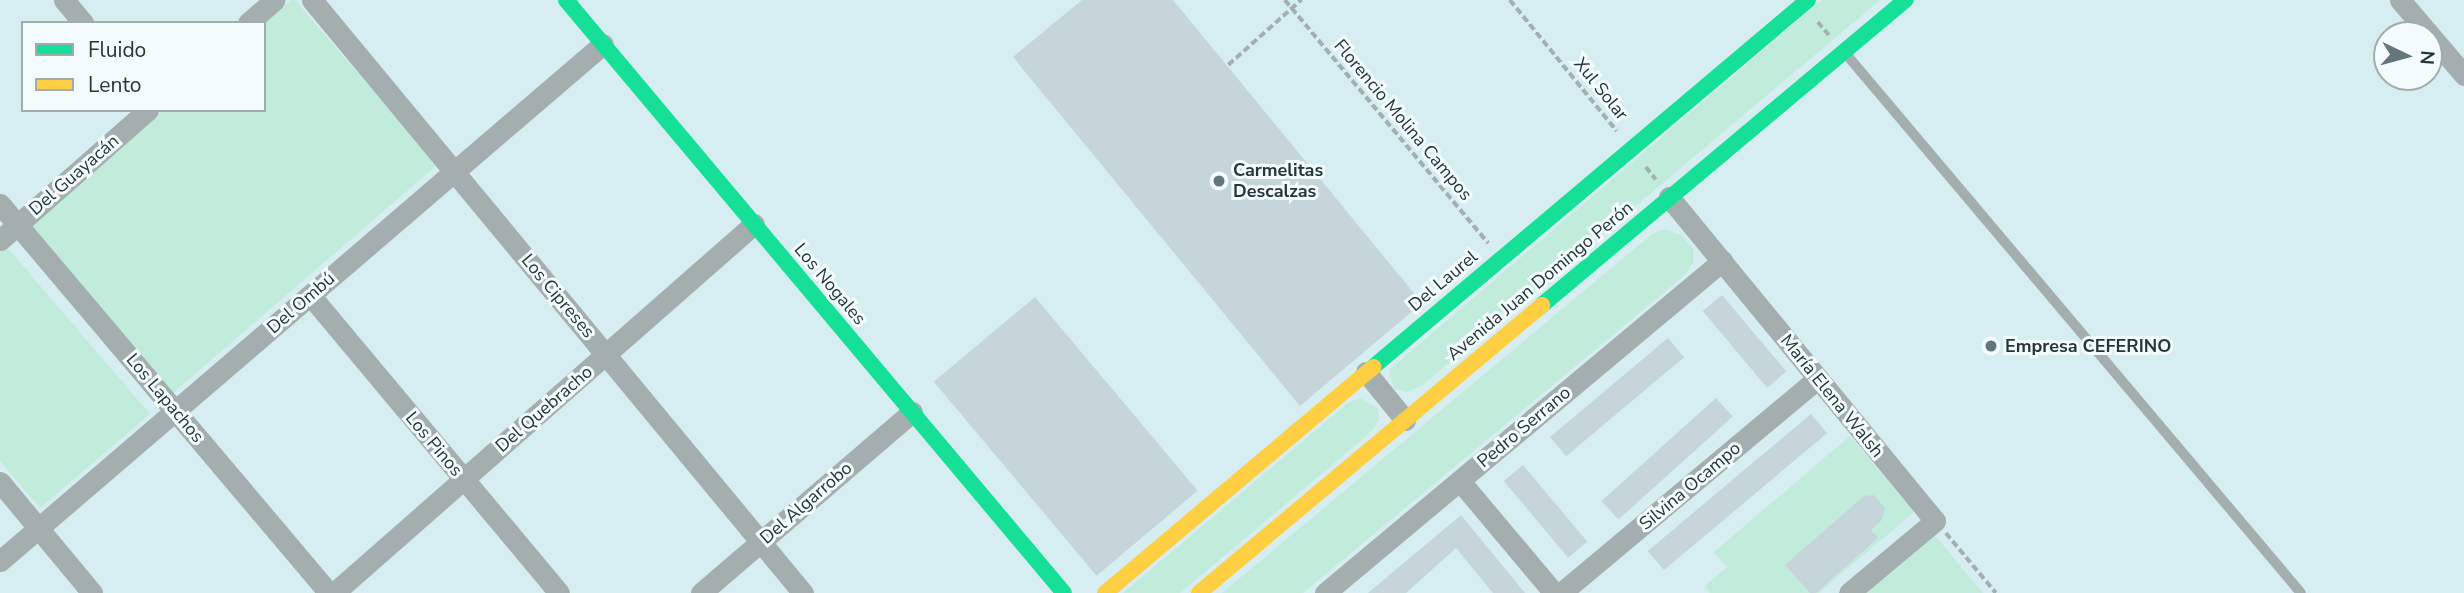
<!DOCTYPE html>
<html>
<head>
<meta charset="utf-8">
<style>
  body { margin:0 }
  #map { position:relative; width:2464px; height:593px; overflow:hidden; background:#d6edf1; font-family:"Nunito Sans",sans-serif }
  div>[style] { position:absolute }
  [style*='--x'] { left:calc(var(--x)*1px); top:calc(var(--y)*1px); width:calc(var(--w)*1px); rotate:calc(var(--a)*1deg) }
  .green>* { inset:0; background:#c1ecdc }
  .building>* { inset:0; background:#c5d5da; transform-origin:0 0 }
  .path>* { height:3.5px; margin-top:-1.75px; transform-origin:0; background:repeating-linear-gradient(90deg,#a3afb0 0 7px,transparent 0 10.5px) }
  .lane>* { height:10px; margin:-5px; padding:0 5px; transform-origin:5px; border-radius:5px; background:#a4aeaf }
  .street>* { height:21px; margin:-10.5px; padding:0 10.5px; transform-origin:10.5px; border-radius:10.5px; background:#a4aeaf }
  .fast>* { height:16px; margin:-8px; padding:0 8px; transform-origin:8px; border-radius:8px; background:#16e098 }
  .slow>* { height:16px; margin:-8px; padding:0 8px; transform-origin:8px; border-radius:8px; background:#ffcf43 }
  .dots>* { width:19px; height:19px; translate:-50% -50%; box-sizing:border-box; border:4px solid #f3fbfd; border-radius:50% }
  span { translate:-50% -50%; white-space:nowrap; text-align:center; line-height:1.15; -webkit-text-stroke:6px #f3fbfd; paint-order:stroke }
  .street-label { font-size:18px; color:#253639 }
  .poi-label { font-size:18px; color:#253639; font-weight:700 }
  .left { translate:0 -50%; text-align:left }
  .legend { position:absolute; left:21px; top:21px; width:245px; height:91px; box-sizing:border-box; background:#f3fbfd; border:2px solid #a1acaf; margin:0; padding:9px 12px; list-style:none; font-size:21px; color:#253639 }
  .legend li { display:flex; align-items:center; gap:14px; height:35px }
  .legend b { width:35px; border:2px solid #a1acaf }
  .north { position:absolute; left:2373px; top:21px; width:70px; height:70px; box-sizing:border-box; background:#f3fbfd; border:2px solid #a1acaf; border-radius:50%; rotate:95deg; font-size:19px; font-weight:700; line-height:28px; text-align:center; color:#253639 }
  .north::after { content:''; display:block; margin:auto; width:24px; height:32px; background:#637679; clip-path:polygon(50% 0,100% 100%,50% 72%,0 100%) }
</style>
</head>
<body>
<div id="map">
  <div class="green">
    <div style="clip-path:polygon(291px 0,295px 0,437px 165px,173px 393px,29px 226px,163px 110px,264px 110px,264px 23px)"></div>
    <div style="clip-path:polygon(1822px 0,1880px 0,1424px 384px,1408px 392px,1394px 389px,1389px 370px)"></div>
    <div style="clip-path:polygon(1665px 229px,1681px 235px,1693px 249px,1693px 263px,1685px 275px,1303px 593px,1222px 593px,1652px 234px)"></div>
    <div style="clip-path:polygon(6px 246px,150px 414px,40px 508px,0 461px,0 251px)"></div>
    <div style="clip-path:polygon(1360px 398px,1378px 409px,1379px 420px,1371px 432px,1180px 593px,1123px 593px,1348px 403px)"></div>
    <div style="clip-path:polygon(1850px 436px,1914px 512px,1819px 593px,1710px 593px,1705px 586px,1727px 567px,1714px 552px)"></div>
    <div style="clip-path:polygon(1933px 533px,1983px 593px,1865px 593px)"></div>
  </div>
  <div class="building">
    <div style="clip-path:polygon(1082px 0,1173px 0,1422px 303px,1300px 406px,1013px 57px)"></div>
    <div style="left:1722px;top:295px;width:100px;height:25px;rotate:50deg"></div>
    <div style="left:1035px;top:297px;width:253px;height:132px;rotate:50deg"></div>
    <div style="left:1668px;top:338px;width:25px;height:154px;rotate:50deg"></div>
    <div style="left:1716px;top:398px;width:25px;height:154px;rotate:48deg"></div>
    <div style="left:1811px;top:414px;width:25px;height:213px;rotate:50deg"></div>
    <div style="left:1523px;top:465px;width:100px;height:25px;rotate:50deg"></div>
    <div style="clip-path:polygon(1874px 495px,1885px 508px,1882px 520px,1871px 530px,1878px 538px,1816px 593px,1810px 593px,1785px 565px,1864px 496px)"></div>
    <div style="clip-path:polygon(1461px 515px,1525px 593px,1493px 593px,1456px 548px,1406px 593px,1368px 593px)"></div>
  </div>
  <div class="path">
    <div style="--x:1285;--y:0;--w:317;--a:50.1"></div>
    <div style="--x:1510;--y:0;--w:169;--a:50.8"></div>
    <div style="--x:1818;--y:22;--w:17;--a:50"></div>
    <div style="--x:1228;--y:65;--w:98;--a:-41.7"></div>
    <div style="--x:1646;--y:167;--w:16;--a:52"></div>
    <div style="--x:1946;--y:533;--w:78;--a:50.2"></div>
  </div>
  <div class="lane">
    <div style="--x:1846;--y:54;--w:705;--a:49.83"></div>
  </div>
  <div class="street">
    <div style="--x:64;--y:0;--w:30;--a:50"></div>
    <div style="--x:312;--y:0;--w:770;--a:50.38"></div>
    <div style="--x:2400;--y:0;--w:99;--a:49.5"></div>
    <div style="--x:248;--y:23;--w:35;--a:-41"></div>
    <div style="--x:1669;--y:197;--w:419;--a:50.6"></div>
    <div style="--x:1935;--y:521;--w:112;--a:140.1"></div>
    <div style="--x:0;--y:204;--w:509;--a:49.78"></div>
    <div style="--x:0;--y:240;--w:197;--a:-41.3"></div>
    <div style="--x:310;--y:295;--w:388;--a:50.1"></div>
    <div style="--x:1366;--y:372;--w:62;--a:50.9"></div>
    <div style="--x:1460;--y:481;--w:146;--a:50"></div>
    <div style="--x:0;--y:482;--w:144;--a:50.3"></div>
    <div style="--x:0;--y:561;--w:794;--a:-40.61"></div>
    <div style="--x:334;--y:593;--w:559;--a:-41.3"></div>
    <div style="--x:701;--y:593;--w:278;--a:-40.6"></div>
    <div style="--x:1325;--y:593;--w:518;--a:-39.9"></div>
    <div style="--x:1561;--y:593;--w:335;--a:-39.9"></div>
  </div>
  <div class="fast">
    <div style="--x:566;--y:0;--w:774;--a:49.98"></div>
    <div style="--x:1542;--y:305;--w:475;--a:-40"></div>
    <div style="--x:1373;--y:367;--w:569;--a:-40.15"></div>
  </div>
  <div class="slow">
    <div style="--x:1105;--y:593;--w:351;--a:-40.1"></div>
    <div style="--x:1199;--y:593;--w:448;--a:-40"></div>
  </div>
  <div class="dots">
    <div style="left:1219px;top:181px;background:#637679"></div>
    <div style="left:1991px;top:346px;background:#637679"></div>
  </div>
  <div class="street-label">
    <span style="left:1601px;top:89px;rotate:51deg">Xul Solar</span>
    <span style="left:1403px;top:120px;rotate:50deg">Florencio Molina Campos</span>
    <span style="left:74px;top:175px;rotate:-41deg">Del Guayacán</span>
    <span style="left:1443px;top:281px;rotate:-40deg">Del Laurel</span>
    <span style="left:1540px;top:281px;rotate:-40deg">Avenida Juan Domingo Perón</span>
    <span style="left:830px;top:284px;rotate:50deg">Los Nogales</span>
    <span style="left:558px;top:296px;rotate:50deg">Los Cipreses</span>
    <span style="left:301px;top:303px;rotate:-41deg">Del Ombú</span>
    <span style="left:1832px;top:396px;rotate:51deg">María Elena Walsh</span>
    <span style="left:165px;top:398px;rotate:50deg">Los Lapachos</span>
    <span style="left:544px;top:409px;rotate:-41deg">Del Quebracho</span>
    <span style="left:1524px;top:427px;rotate:-40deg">Pedro Serrano</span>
    <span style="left:434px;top:444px;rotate:50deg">Los Pinos</span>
    <span style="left:1690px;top:486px;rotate:-40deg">Silvina Ocampo</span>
    <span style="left:806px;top:503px;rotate:-41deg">Del Algarrobo</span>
  </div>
  <div class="poi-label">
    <span class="left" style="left:1233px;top:181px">Carmelitas<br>Descalzas</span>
    <span class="left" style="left:2005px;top:346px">Empresa CEFERINO</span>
  </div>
  <ul class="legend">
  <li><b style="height:9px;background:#16e098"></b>Fluido</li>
  <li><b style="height:9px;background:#ffcf43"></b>Lento</li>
  </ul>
  <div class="north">N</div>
</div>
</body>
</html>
